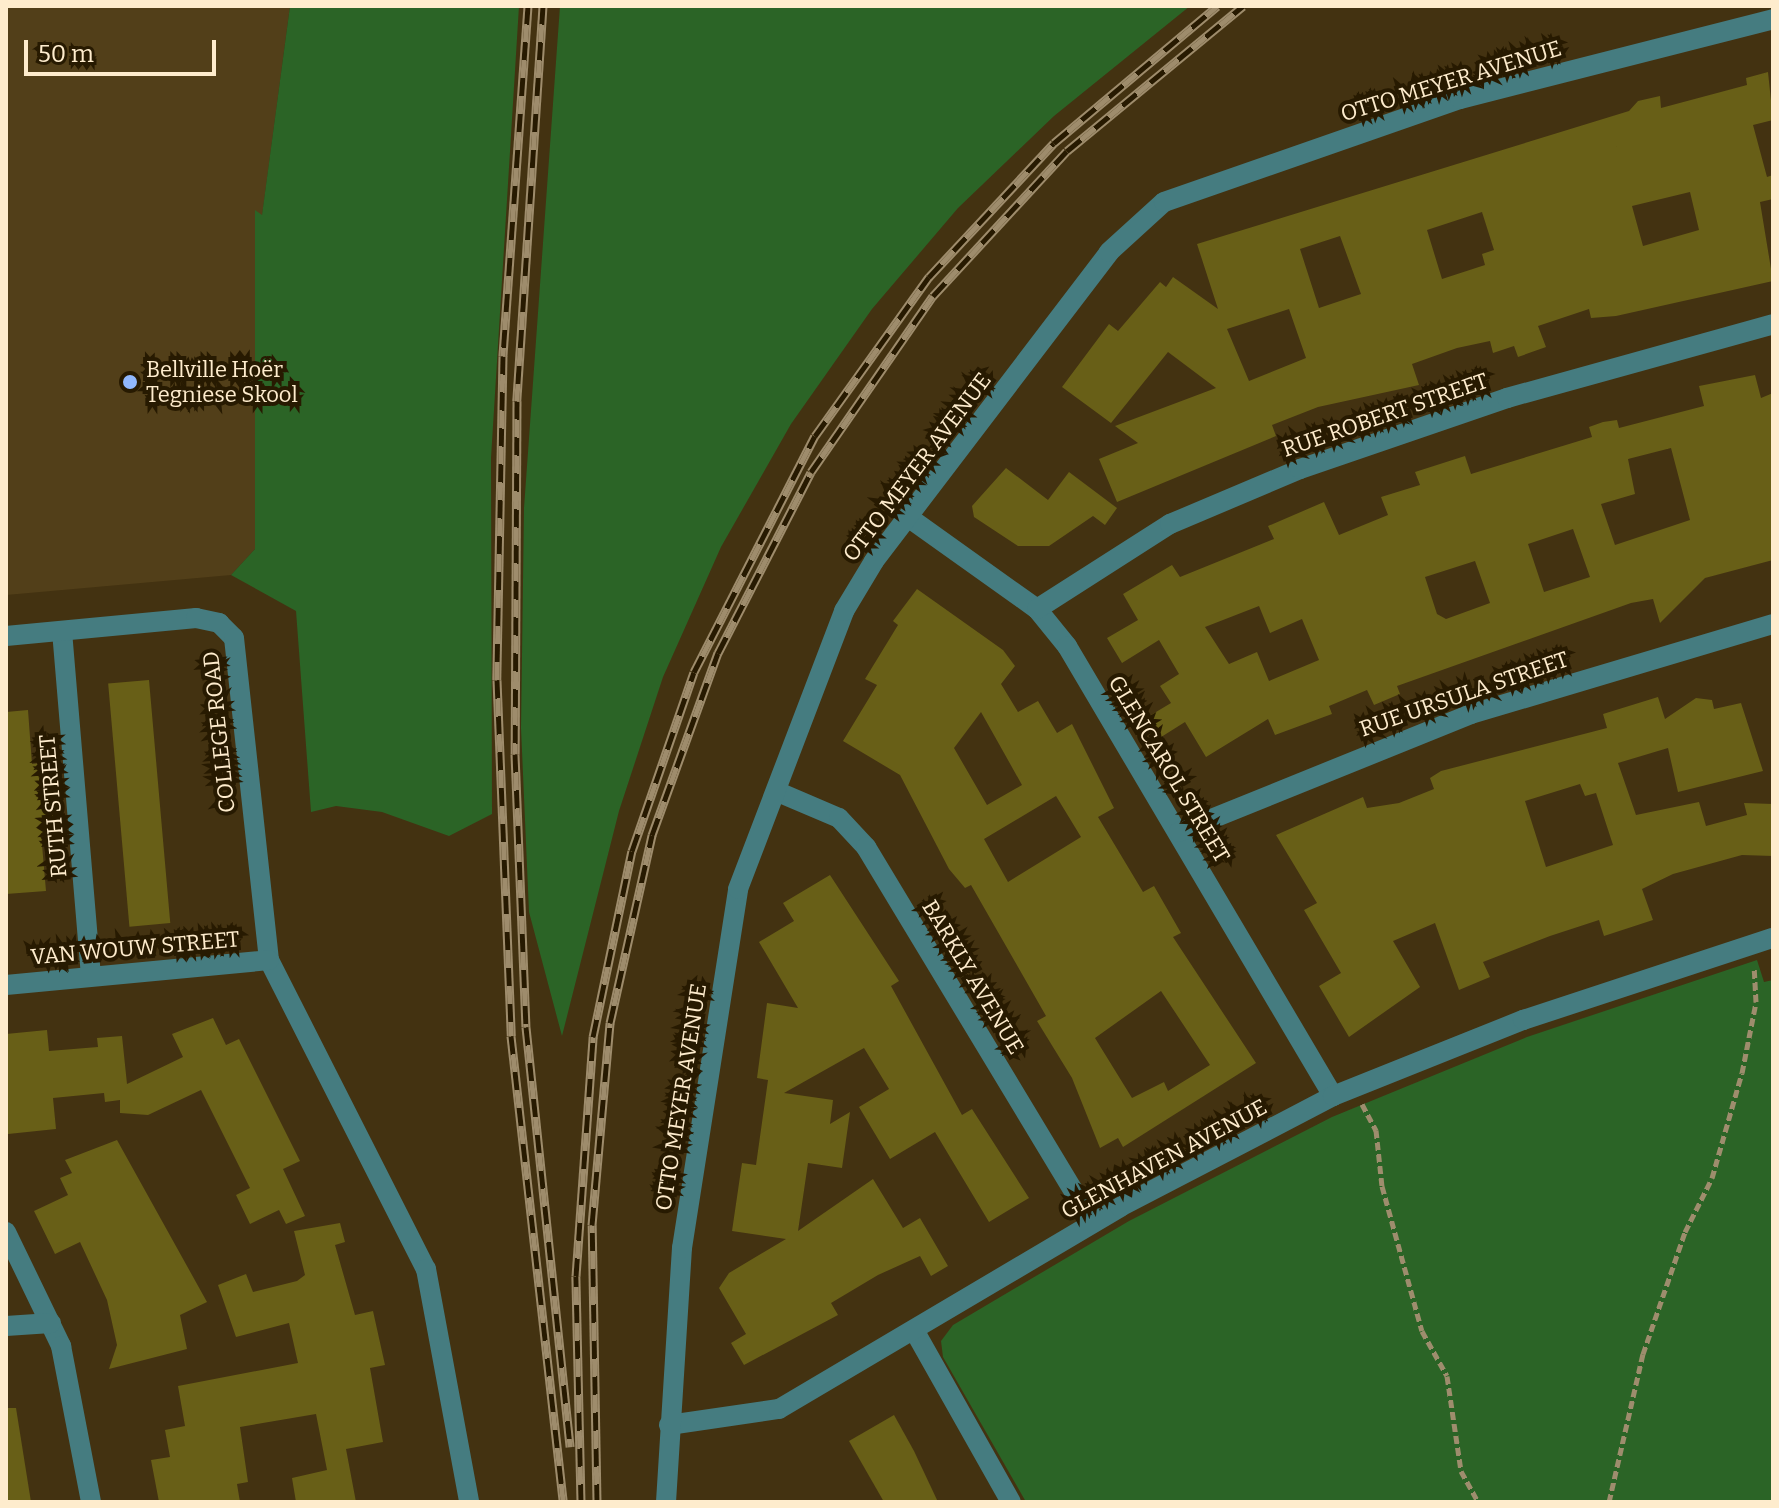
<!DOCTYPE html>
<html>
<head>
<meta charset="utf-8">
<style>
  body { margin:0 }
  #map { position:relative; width:1779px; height:1508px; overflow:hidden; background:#433211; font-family:Bitter,serif }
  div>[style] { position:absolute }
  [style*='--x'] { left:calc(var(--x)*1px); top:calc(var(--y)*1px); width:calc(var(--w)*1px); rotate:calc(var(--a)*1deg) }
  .built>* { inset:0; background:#523f19 }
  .green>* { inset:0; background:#2b6426 }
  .building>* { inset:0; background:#685f17; transform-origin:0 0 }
  .path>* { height:5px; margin-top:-2.5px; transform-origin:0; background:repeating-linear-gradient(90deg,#9e8d6d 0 8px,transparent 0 12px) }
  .minor>* { height:20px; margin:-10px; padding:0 10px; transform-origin:10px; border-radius:10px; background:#457c80 }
  .rail>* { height:9px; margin-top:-4.5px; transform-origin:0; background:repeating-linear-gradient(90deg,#271a01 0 18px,#9e8c6c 0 36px); box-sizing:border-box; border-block:2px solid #9e8c6c }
  .dots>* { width:22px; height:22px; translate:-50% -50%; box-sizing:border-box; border:4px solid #271a01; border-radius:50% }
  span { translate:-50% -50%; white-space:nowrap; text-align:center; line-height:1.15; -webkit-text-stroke:8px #271a01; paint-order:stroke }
  .street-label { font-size:22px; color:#feeccd }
  .poi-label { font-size:22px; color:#feeccd }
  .left { translate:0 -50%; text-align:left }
  .frame { position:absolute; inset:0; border:8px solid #feeccd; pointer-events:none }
  .scale { position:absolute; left:24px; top:40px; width:192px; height:36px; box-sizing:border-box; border:4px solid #feeccd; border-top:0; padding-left:10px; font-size:24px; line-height:28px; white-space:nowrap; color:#feeccd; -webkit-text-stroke:6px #271a01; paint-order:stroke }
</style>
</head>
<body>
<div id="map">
  <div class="built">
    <div style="clip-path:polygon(6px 6px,290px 6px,262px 216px,255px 211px,255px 549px,231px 575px,6px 595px)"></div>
  </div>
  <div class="green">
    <div style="clip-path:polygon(290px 6px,519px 6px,491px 458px,492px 814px,449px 836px,382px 812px,336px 806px,311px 812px,296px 611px,231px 575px,255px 549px,255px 210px,262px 215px)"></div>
    <div style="clip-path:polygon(560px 6px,1190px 6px,1054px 116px,958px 208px,872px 309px,791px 424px,721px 547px,663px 677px,619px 811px,562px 1036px,529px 912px,521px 728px,524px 508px)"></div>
    <div style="clip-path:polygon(1757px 960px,1764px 982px,1773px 980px,1773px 1502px,1026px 1502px,943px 1357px,941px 1341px,953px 1325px,1129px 1221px,1332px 1117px,1527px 1037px)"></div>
  </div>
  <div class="building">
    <div style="clip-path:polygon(evenodd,1768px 72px,1773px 120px,1753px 125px,1767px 177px,1773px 175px,1773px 199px,1760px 202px,1773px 281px,1616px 316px,1591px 318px,1589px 309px,1538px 326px,1546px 347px,1518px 357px,1514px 346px,1493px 353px,1490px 341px,1457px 348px,1412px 364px,1419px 385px,1318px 407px,1272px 425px,1276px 436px,1117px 502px,1099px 459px,1138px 443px,1115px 426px,1216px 388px,1168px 352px,1111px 423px,1062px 387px,1109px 324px,1118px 331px,1160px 282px,1166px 287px,1173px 277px,1218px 309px,1197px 244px,1629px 111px,1638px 101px,1660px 96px,1661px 108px,1747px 85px,1746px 78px,1768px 72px,1690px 192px,1699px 230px,1643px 246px,1632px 206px,1690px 192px,1768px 72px,1482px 212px,1494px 250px,1482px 254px,1485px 265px,1442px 279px,1427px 230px,1482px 212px,1768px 72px,1340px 236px,1361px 294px,1319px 308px,1300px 249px,1340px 236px,1768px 72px,1289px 309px,1306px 358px,1249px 381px,1227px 329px,1289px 309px)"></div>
    <div style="clip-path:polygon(evenodd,1755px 375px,1761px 398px,1773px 393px,1773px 560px,1705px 578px,1660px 623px,1653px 599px,1631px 603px,1397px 686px,1400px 694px,1374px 705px,1367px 690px,1329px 706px,1332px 714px,1275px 735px,1268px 719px,1206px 757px,1185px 722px,1158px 739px,1146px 718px,1171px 703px,1160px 686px,1179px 674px,1159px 640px,1122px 663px,1107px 638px,1138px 620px,1123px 594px,1172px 565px,1180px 577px,1274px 539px,1268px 526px,1324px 502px,1339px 535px,1388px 515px,1381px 497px,1420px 485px,1415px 472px,1465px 456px,1471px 474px,1592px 437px,1589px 427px,1603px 422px,1617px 420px,1619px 428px,1704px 406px,1699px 386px,1755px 375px,1671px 448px,1690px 520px,1615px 545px,1601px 504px,1635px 494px,1628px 459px,1671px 448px,1755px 375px,1573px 529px,1590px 577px,1544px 592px,1528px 544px,1573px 529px,1755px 375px,1475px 561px,1490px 603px,1446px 619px,1437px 614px,1425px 577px,1475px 561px,1755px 375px,1259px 606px,1270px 633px,1302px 619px,1319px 660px,1269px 681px,1257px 652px,1229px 664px,1205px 627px,1259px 606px)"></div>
    <div style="clip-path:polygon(1006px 468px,1048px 500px,1069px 472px,1117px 508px,1105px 525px,1093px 516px,1049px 546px,1018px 546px,974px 517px,972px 506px)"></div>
    <div style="clip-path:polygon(evenodd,917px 589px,1003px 650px,1015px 666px,1001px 684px,1018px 712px,1038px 701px,1057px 733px,1072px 724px,1114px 808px,1098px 817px,1143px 892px,1154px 886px,1181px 933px,1173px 937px,1256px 1063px,1123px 1147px,1118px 1138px,1100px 1148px,1072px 1078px,1037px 1021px,1046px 1016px,971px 885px,965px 888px,949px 869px,900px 775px,843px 741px,877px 685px,865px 679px,898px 625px,893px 621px,917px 589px,981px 712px,1022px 785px,987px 805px,954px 748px,981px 712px,917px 589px,1056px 796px,1081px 837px,1008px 882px,984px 839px,1056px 796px,917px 589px,1161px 991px,1210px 1065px,1168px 1091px,1164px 1082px,1132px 1098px,1095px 1038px,1161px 991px)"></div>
    <div style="left:149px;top:680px;width:244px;height:41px;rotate:85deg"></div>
    <div style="clip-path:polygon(evenodd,1658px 697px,1665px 719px,1696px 698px,1712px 700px,1714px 709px,1741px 703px,1763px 771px,1678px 792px,1668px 748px,1618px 763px,1636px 815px,1699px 802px,1706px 826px,1747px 815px,1744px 803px,1773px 804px,1773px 856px,1742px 855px,1673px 874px,1642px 889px,1653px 920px,1604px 936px,1599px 920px,1550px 936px,1483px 962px,1490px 977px,1459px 990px,1435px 923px,1393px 941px,1420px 987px,1349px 1037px,1319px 986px,1341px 973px,1304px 910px,1317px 903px,1276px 835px,1363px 797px,1367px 808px,1399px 803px,1434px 789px,1430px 778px,1441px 771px,1607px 728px,1603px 714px,1658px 697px,1580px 784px,1585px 796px,1596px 793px,1613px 845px,1546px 867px,1525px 801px,1580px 784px)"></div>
    <div style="clip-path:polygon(28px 710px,32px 764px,49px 762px,54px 832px,41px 833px,46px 891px,6px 894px,6px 712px)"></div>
    <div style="clip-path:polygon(830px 875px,899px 981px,891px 986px,962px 1115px,972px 1109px,1029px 1198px,989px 1222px,935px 1132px,890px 1159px,859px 1107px,889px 1089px,864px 1048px,784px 1093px,833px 1100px,830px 1124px,850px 1112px,842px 1168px,808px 1163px,798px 1231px,873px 1179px,903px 1228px,920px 1218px,948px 1266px,931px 1276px,920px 1256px,878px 1275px,831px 1303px,838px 1315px,744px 1365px,731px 1343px,746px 1334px,719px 1288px,729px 1273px,786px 1239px,732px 1231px,742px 1163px,756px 1165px,768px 1080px,757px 1078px,767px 1003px,798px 1008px,759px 942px,794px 921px,783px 903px)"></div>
    <div style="clip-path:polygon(213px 1018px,226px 1045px,239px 1039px,300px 1161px,283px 1169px,305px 1216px,286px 1224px,279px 1210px,250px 1224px,236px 1195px,250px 1188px,201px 1090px,148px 1115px,120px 1113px,120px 1100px,105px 1102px,104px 1093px,53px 1098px,56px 1129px,8px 1134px,6px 1034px,47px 1030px,49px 1051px,98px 1047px,97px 1038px,122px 1036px,127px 1084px,183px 1057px,172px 1034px)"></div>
    <div style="clip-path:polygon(117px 1140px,207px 1302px,180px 1315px,187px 1349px,109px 1369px,117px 1345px,107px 1300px,80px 1242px,55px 1254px,34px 1211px,68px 1195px,60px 1178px,72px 1173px,65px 1160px)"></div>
    <div style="clip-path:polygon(340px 1223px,345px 1242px,335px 1245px,355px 1315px,373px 1311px,385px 1365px,370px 1368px,383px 1442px,346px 1449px,356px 1502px,296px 1502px,292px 1478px,327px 1470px,316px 1414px,240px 1427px,248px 1482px,237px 1484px,240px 1502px,159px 1502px,151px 1460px,170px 1457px,165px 1430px,185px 1426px,178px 1386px,298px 1363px,289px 1323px,236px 1337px,218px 1285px,246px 1274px,253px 1292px,297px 1281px,305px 1275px,294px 1231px)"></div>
    <div style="clip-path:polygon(6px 1408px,16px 1408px,31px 1502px,6px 1502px)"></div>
    <div style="clip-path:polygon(894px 1415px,914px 1451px,938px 1502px,884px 1502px,849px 1441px)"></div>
  </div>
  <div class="path">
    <div style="--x:1362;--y:1104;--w:30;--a:62"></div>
    <div style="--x:1376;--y:1130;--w:56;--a:83.9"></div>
    <div style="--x:1382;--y:1186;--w:150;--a:74.6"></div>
    <div style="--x:1422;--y:1331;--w:51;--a:60.9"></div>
    <div style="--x:1447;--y:1376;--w:96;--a:81.6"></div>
    <div style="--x:1461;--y:1471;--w:35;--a:61"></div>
    <div style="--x:1609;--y:1502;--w:152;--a:-77.1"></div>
    <div style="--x:1643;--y:1354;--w:129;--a:-71"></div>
    <div style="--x:1685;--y:1232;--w:60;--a:-63.4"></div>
    <div style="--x:1712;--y:1178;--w:109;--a:-74.1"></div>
    <div style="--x:1742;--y:1073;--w:72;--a:-78.8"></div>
    <div style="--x:1756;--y:1002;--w:35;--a:-93"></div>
  </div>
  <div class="minor">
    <div style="--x:908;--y:517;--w:158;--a:35.5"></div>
    <div style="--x:1037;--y:609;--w:48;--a:51"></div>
    <div style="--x:1067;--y:646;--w:523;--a:59.41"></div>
    <div style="--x:1037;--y:609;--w:158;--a:-32.6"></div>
    <div style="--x:1170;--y:524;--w:141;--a:-22.9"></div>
    <div style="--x:1300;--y:469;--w:219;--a:-18.9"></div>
    <div style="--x:1507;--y:398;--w:276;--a:-15.5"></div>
    <div style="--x:62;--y:631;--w:346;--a:85.2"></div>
    <div style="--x:6;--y:636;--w:191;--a:-5.4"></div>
    <div style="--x:196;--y:618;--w:24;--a:12"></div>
    <div style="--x:219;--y:623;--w:21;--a:45"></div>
    <div style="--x:234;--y:638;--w:324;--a:83.8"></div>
    <div style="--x:269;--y:960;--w:347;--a:63.1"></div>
    <div style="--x:426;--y:1269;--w:237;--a:79.5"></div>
    <div style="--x:778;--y:792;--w:66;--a:23.1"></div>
    <div style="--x:839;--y:818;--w:40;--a:47"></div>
    <div style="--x:866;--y:847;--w:439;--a:58.9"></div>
    <div style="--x:1179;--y:832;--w:315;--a:-22"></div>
    <div style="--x:1471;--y:714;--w:315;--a:-16.6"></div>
    <div style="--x:6;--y:985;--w:264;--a:-5.4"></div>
    <div style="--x:6;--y:1232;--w:127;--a:64.2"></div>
    <div style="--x:61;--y:1346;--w:159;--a:79.1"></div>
    <div style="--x:6;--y:1326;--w:45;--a:-3.8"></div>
    <div style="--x:914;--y:1330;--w:197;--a:60.6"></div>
    <div style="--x:669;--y:1425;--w:111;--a:-8.3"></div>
    <div style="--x:779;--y:1409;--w:396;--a:-30.6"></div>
    <div style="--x:1120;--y:1207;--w:240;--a:-27.5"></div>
    <div style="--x:1333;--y:1096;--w:205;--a:-21.8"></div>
    <div style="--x:1523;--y:1020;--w:263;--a:-18.2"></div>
    <div style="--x:666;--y:1502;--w:255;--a:-86.4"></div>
    <div style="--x:682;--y:1248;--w:363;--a:-81.1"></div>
    <div style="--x:738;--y:889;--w:298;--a:-69.1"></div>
    <div style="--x:844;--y:611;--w:58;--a:-59"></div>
    <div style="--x:874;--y:561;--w:388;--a:-52.7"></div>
    <div style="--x:1109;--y:252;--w:74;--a:-42.3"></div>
    <div style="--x:1164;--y:202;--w:313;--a:-19.2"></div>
    <div style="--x:1460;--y:99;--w:323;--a:-14.3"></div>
  </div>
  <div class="rail">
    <div style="--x:528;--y:6;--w:351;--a:94.1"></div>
    <div style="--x:503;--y:356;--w:324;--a:91.1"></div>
    <div style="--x:497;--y:680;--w:356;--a:87.7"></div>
    <div style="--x:511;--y:1036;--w:469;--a:83.6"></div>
    <div style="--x:543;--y:6;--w:396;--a:93.8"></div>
    <div style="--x:517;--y:401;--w:353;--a:90.3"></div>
    <div style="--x:515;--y:754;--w:273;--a:87.7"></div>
    <div style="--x:526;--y:1027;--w:422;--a:84"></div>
    <div style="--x:581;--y:1502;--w:226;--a:-91.3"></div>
    <div style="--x:576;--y:1276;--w:240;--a:-85.9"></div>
    <div style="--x:593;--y:1037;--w:190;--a:-78.2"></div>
    <div style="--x:632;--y:851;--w:189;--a:-70.9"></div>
    <div style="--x:694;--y:672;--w:265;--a:-62.9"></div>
    <div style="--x:815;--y:436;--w:196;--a:-54.4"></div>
    <div style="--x:929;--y:277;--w:183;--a:-47"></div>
    <div style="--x:1054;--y:143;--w:213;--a:-40"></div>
    <div style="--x:597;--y:1502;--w:277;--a:-91"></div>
    <div style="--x:592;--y:1225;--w:203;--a:-84.9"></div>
    <div style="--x:610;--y:1023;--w:193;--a:-77.4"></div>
    <div style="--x:652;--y:835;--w:194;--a:-70.1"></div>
    <div style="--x:718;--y:653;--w:203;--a:-62.8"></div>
    <div style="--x:811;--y:472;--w:214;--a:-55.3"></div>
    <div style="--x:933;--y:296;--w:197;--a:-47.3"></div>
    <div style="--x:1067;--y:151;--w:228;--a:-39.5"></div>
  </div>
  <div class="dots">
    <div style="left:130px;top:382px;background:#91b8fd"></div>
  </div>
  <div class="street-label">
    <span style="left:1451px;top:81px;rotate:-17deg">OTTO MEYER AVENUE</span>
    <span style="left:1385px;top:415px;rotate:-19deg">RUE ROBERT STREET</span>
    <span style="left:917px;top:467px;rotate:-53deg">OTTO MEYER AVENUE</span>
    <span style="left:1464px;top:694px;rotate:-19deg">RUE URSULA STREET</span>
    <span style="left:219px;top:732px;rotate:-96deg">COLLEGE ROAD</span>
    <span style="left:1169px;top:769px;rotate:59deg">GLENCAROL STREET</span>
    <span style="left:53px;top:806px;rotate:-95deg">RUTH STREET</span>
    <span style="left:135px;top:948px;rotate:-5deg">VAN WOUW STREET</span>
    <span style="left:973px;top:977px;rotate:59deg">BARKLY AVENUE</span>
    <span style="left:681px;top:1097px;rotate:-81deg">OTTO MEYER AVENUE</span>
    <span style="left:1164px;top:1159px;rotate:-28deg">GLENHAVEN AVENUE</span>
  </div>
  <div class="poi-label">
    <span class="left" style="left:146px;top:382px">Bellville Hoër<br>Tegniese Skool</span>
  </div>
  <div class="frame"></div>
  <div class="scale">50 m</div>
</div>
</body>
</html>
